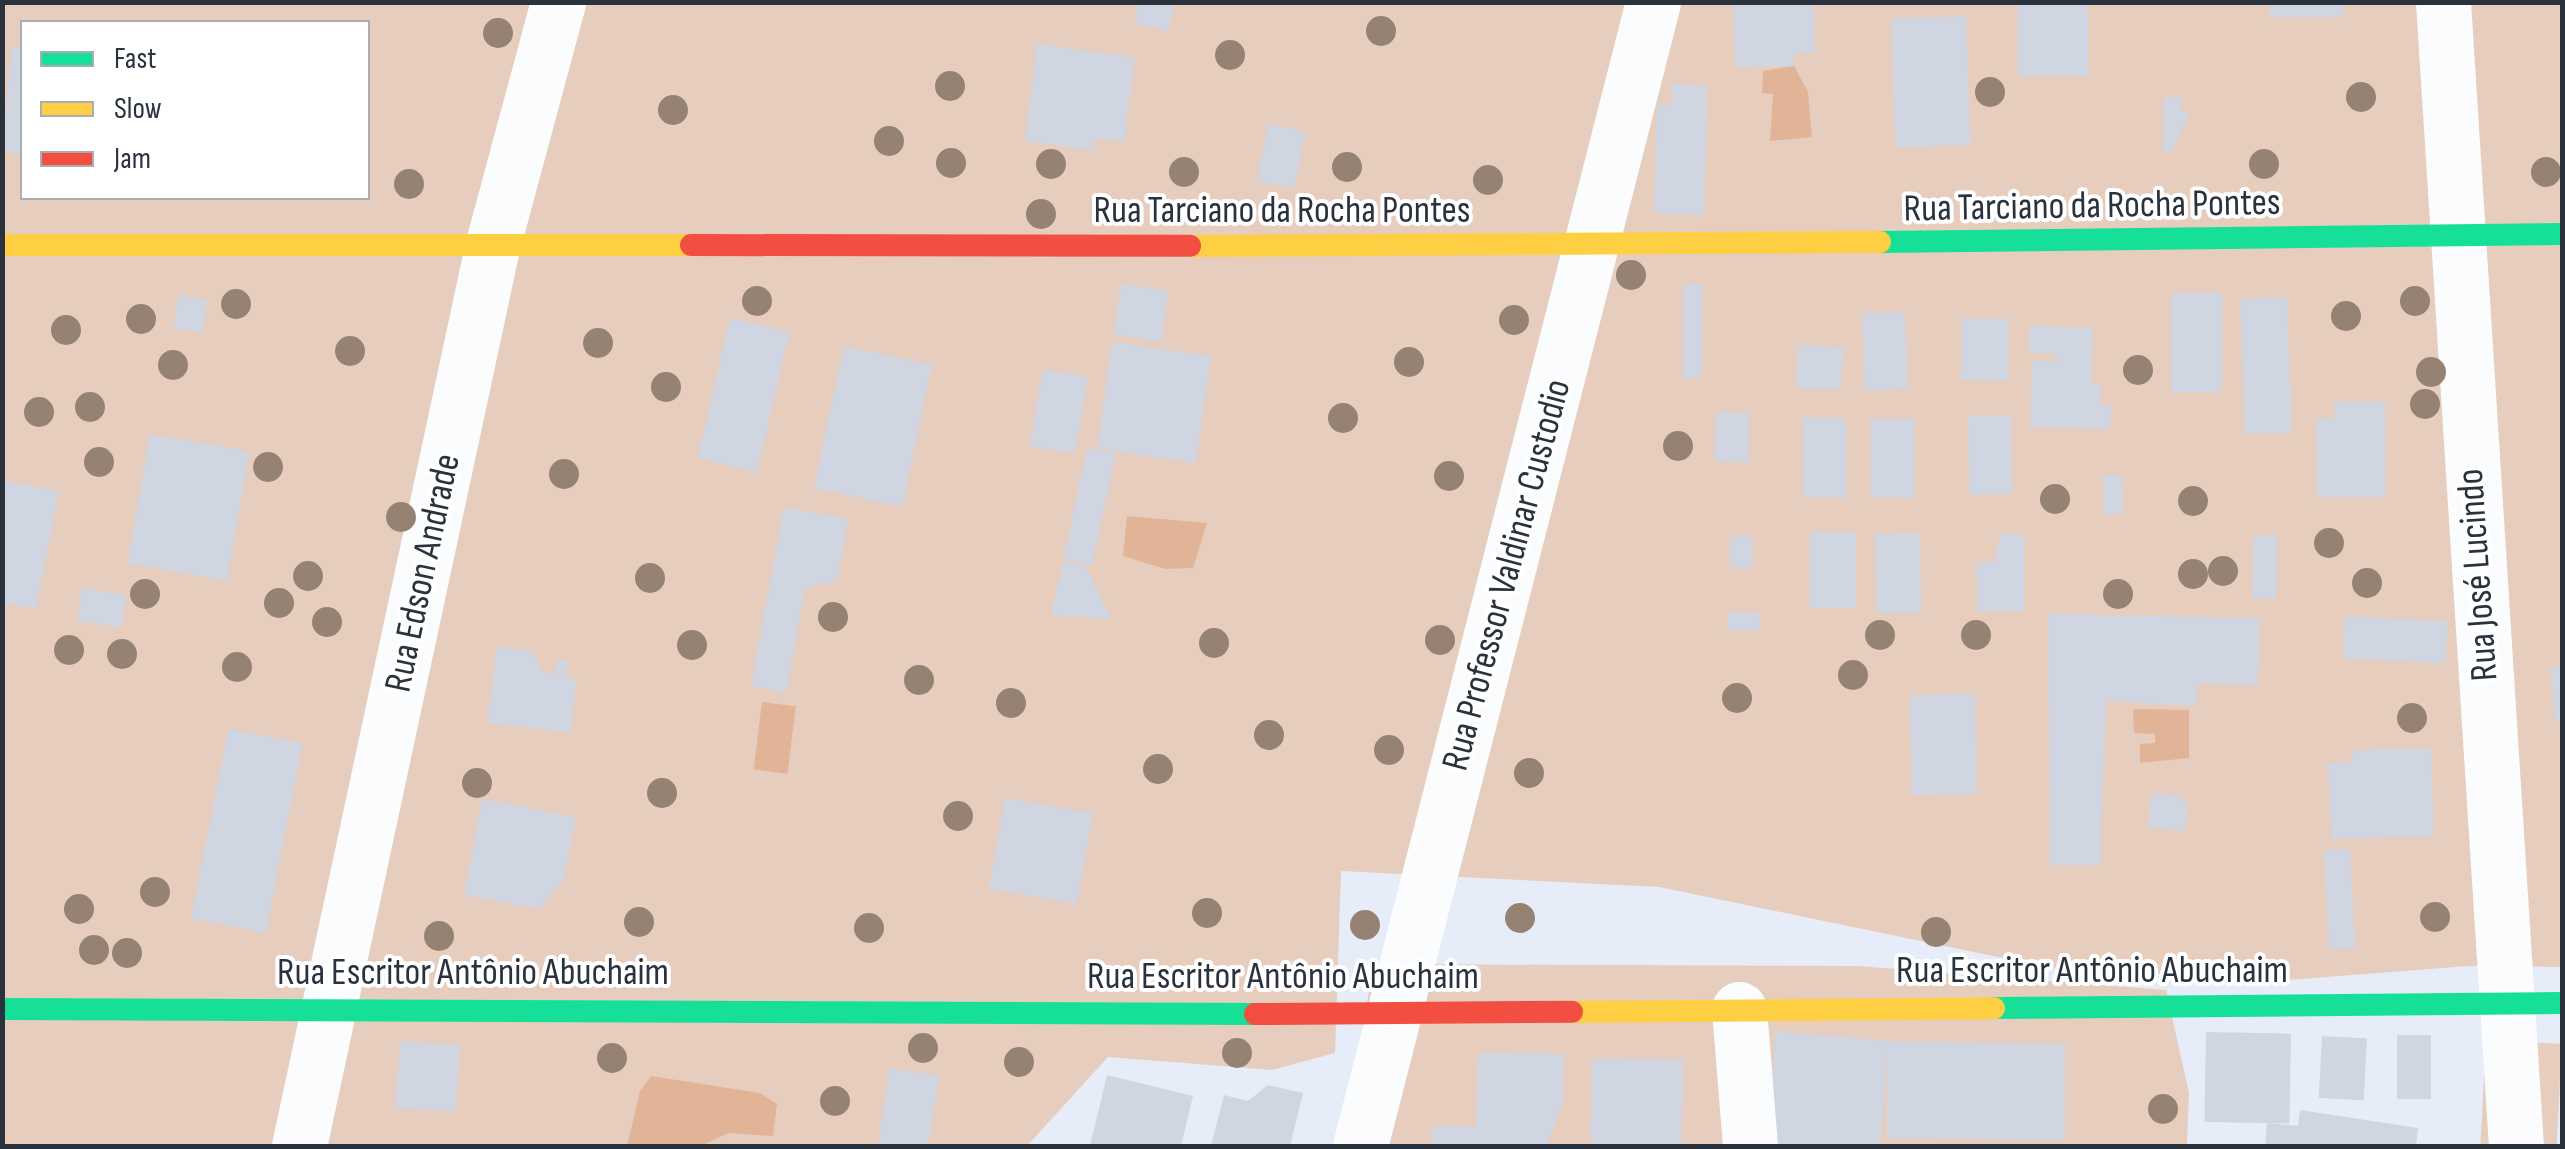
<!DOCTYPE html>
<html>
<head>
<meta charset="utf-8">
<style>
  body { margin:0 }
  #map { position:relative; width:2565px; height:1149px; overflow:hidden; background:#e6edf8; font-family:"Sofia Sans Condensed",sans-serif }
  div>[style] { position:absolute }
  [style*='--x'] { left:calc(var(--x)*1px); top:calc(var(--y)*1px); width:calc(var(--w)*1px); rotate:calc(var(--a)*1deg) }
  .green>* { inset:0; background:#e7cdbe; transform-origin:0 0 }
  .water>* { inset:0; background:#e1b497; transform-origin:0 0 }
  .building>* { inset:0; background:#cfd6e1; transform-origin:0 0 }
  .street>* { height:55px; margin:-27.5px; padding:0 27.5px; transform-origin:27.5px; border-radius:27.5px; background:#fbfcfe }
  .fast>* { height:22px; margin:-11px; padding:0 11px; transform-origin:11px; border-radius:11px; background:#16e098 }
  .slow>* { height:22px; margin:-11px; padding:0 11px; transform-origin:11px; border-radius:11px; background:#ffcf43 }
  .jam>* { height:22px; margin:-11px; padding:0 11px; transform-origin:11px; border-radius:11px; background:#f24e42 }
  .trees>* { width:30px; height:30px; margin:-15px; border-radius:50%; background:#968272 }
  span { translate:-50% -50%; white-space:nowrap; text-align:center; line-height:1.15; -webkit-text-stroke:8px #fff; paint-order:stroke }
  .street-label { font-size:38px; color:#2a323e }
  .frame { position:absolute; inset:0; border:5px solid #2a323e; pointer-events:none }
  .legend { position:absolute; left:20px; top:20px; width:350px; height:180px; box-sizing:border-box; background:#fff; border:2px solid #aaadb2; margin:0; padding:12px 18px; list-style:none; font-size:30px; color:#2a323e }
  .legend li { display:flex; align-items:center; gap:20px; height:50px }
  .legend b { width:50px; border:2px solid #aaadb2 }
</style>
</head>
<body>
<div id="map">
  <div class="green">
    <div style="clip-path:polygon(evenodd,2px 3px,2562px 3px,2562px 967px,2469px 966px,2288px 980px,2056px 969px,1659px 887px,1341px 871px,1335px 1053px,1272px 1070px,1108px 1057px,1027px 1146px,3px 1146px,2px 3px,22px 22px,368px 22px,368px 198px,22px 198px,22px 22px)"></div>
    <div style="clip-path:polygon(1374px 964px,1858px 966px,2166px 990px,2189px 1093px,2187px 1146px,1341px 1146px)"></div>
    <div style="left:2486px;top:1040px;width:76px;height:106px;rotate:3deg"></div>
  </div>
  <div class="water">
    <div style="clip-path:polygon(1794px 66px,1808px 92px,1812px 137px,1770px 141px,1773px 94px,1762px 93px,1763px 71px)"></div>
    <div style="clip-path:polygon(1127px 516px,1207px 523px,1193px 568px,1165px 569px,1123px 556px)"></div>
    <div style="left:762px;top:702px;width:34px;height:68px;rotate:7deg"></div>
    <div style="clip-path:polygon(2133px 709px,2189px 710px,2189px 758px,2140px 763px,2140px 744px,2155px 743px,2155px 734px,2134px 733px)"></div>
    <div style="clip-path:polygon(651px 1076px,760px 1093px,777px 1104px,773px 1136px,729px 1133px,700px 1146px,627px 1146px,640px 1091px)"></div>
  </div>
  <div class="building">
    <div style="clip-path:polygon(1139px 2px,1174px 2px,1168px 31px,1134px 23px)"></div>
    <div style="clip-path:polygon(1734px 2px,1814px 2px,1815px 53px,1794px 53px,1794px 66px,1735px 67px)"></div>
    <div style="left:2018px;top:2px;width:70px;height:74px"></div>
    <div style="left:2269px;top:2px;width:74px;height:15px"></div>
    <div style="left:1966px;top:16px;width:129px;height:75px;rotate:88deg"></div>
    <div style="clip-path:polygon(1037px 44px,1135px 58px,1124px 142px,1096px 138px,1094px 150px,1025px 141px)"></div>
    <div style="clip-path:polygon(12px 46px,22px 48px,22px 154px,2px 151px)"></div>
    <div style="clip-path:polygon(1672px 84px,1707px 86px,1704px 215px,1654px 214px,1657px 105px,1672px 105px)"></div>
    <div style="clip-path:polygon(2164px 97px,2181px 98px,2181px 111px,2189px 115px,2172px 152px,2163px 152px)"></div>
    <div style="left:1268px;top:124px;width:38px;height:58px;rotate:11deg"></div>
    <div style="left:1121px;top:284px;width:48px;height:51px;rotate:8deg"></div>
    <div style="left:1683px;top:284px;width:19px;height:94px"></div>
    <div style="left:2171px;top:293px;width:51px;height:99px"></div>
    <div style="left:179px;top:295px;width:29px;height:33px;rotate:10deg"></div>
    <div style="left:2287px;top:297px;width:136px;height:47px;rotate:88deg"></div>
    <div style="left:1905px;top:312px;width:77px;height:43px;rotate:88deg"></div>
    <div style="left:730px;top:318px;width:61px;height:144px;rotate:13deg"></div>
    <div style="left:1962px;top:318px;width:47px;height:62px;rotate:1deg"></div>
    <div style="clip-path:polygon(2030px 326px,2093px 328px,2091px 382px,2100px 385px,2100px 405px,2111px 405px,2110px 429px,2030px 427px,2032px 361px,2060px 361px,2056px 354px,2029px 353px)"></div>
    <div style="left:1112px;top:342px;width:100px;height:108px;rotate:8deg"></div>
    <div style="left:1798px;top:345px;width:45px;height:42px;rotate:3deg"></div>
    <div style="left:844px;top:346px;width:90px;height:145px;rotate:12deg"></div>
    <div style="left:1043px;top:369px;width:46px;height:78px;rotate:10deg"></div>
    <div style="clip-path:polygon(2334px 402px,2385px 402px,2386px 497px,2317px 497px,2316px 419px,2334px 418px)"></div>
    <div style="left:1716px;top:412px;width:34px;height:49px;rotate:2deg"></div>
    <div style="left:2011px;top:415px;width:79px;height:43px;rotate:89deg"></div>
    <div style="left:1803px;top:418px;width:43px;height:80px"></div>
    <div style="left:1914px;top:419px;width:79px;height:44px;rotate:90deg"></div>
    <div style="left:150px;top:434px;width:101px;height:131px;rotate:10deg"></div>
    <div style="left:1087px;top:448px;width:29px;height:114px;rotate:12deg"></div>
    <div style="left:2122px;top:475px;width:39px;height:19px;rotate:89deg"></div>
    <div style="clip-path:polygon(2px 480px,59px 491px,36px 609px,2px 603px)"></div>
    <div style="clip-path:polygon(784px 507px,848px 519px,837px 581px,805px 587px,786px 692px,751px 686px)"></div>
    <div style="left:1810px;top:532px;width:46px;height:76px"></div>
    <div style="left:1920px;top:533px;width:79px;height:45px;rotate:89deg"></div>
    <div style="clip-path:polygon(2000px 534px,2024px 535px,2024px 611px,1977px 611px,1977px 562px,1994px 562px)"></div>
    <div style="left:2254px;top:535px;width:24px;height:63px;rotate:2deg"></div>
    <div style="left:1730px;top:537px;width:23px;height:30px"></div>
    <div style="clip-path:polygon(1063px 562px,1086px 567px,1111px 619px,1051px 615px)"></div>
    <div style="left:82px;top:588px;width:45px;height:33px;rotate:9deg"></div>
    <div style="left:1728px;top:612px;width:32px;height:18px;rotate:2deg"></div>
    <div style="clip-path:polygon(2048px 614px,2259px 618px,2258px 685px,2197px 684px,2198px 706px,2106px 701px,2100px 865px,2050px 865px)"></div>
    <div style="left:2345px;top:616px;width:103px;height:42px;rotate:3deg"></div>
    <div style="clip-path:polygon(497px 647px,532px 651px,543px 672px,555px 674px,557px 659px,568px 661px,566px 678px,577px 679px,570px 733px,487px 723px)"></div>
    <div style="clip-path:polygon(2562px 666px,2562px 721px,2555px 722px,2550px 667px)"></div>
    <div style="left:1975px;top:694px;width:100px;height:65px;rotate:89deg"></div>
    <div style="left:228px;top:729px;width:76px;height:193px;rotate:11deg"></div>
    <div style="clip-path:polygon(2431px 748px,2434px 836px,2331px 839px,2328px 763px,2351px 762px,2354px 750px)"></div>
    <div style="clip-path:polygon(2152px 793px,2176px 795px,2187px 804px,2185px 831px,2148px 828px)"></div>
    <div style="left:1005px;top:798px;width:89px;height:92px;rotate:10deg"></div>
    <div style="clip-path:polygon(482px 799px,576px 817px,563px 882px,538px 909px,464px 895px)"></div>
    <div style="left:2350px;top:849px;width:99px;height:26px;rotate:87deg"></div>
    <div style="clip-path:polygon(1775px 1031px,1886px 1041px,2065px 1044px,2065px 1140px,1887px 1138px,1886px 1046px,1881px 1146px,1769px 1145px)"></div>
    <div style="left:2206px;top:1032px;width:85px;height:90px;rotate:1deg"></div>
    <div style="left:2397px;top:1035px;width:34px;height:64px"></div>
    <div style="left:2322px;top:1036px;width:45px;height:62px;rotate:3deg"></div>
    <div style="left:400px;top:1041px;width:60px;height:67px;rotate:4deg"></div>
    <div style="clip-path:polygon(1478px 1053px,1564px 1054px,1563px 1102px,1547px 1146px,1432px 1146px,1432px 1126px,1476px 1127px)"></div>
    <div style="left:1592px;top:1058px;width:91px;height:88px;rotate:1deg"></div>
    <div style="left:890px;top:1068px;width:50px;height:79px;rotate:9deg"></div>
    <div style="clip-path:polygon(1107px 1075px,1193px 1096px,1181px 1146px,1090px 1146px)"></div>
    <div style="clip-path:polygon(1268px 1085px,1303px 1093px,1290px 1146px,1211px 1146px,1224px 1095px,1248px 1101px)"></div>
    <div style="clip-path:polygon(2300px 1110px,2418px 1128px,2416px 1146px,2265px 1146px,2267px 1123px,2298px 1126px)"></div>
  </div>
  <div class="street">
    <div style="--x:2443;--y:2;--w:1146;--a:86.35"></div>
    <div style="--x:1739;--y:1009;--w:137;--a:85.4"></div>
    <div style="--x:299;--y:1146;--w:919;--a:-77.88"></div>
    <div style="--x:492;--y:247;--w:254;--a:-74.9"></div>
    <div style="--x:1360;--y:1146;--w:1181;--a:-75.63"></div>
  </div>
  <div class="fast">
    <div style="--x:1880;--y:242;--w:682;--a:-0.67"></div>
    <div style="--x:1994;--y:1008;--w:568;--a:-0.5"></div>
    <div style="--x:2;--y:1009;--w:1253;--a:0.23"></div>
  </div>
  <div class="slow">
    <div style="--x:2;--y:245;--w:689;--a:0"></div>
    <div style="--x:1190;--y:246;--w:690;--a:-0.33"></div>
    <div style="--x:1572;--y:1012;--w:422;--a:-0.5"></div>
  </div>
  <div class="jam">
    <div style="--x:691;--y:245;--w:499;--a:0.1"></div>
    <div style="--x:1255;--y:1014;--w:317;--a:-0.4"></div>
  </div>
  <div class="trees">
    <div style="left:1381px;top:31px"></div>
    <div style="left:498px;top:33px"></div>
    <div style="left:1230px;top:55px"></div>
    <div style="left:950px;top:86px"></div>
    <div style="left:1990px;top:92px"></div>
    <div style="left:2361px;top:97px"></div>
    <div style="left:673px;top:110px"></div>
    <div style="left:889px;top:141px"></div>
    <div style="left:951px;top:163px"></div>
    <div style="left:1051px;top:164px"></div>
    <div style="left:2264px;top:164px"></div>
    <div style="left:1347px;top:167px"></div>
    <div style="left:1184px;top:172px"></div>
    <div style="left:2546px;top:172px"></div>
    <div style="left:1488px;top:180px"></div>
    <div style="left:409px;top:184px"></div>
    <div style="left:1041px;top:214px"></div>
    <div style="left:1631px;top:275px"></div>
    <div style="left:757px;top:301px"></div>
    <div style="left:2415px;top:301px"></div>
    <div style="left:236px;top:304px"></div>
    <div style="left:2346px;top:316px"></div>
    <div style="left:141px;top:319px"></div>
    <div style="left:1514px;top:320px"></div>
    <div style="left:66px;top:330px"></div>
    <div style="left:598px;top:343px"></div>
    <div style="left:350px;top:351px"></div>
    <div style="left:1409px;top:362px"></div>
    <div style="left:173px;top:365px"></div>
    <div style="left:2138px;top:370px"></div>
    <div style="left:2431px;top:372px"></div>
    <div style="left:666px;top:387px"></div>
    <div style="left:2425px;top:404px"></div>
    <div style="left:90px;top:407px"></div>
    <div style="left:39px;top:412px"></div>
    <div style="left:1343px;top:418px"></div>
    <div style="left:1678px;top:446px"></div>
    <div style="left:99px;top:462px"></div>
    <div style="left:268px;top:467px"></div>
    <div style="left:564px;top:474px"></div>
    <div style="left:1449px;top:476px"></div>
    <div style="left:2055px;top:499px"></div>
    <div style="left:2193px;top:501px"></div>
    <div style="left:401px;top:517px"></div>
    <div style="left:2329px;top:543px"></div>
    <div style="left:2223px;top:571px"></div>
    <div style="left:2193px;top:574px"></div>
    <div style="left:308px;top:576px"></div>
    <div style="left:650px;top:578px"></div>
    <div style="left:2367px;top:583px"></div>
    <div style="left:145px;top:594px"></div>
    <div style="left:2118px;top:594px"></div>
    <div style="left:279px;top:603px"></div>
    <div style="left:833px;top:617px"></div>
    <div style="left:327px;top:622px"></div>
    <div style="left:1880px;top:635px"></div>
    <div style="left:1976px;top:635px"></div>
    <div style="left:1440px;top:640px"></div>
    <div style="left:1214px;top:643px"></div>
    <div style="left:692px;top:645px"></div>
    <div style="left:69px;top:650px"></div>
    <div style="left:122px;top:654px"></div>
    <div style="left:237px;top:667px"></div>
    <div style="left:1853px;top:675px"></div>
    <div style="left:919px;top:680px"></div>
    <div style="left:1737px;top:698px"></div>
    <div style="left:1011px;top:703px"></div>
    <div style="left:2412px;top:718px"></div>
    <div style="left:1269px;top:735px"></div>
    <div style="left:1389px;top:750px"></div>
    <div style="left:1158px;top:769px"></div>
    <div style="left:1529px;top:773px"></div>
    <div style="left:477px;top:783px"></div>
    <div style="left:662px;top:793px"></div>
    <div style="left:958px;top:816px"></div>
    <div style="left:155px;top:892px"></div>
    <div style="left:79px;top:909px"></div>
    <div style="left:1207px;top:913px"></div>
    <div style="left:2435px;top:917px"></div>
    <div style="left:1520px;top:918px"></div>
    <div style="left:639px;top:922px"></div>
    <div style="left:1365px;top:925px"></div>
    <div style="left:869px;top:928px"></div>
    <div style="left:1936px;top:932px"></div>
    <div style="left:439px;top:936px"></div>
    <div style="left:94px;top:950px"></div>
    <div style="left:127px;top:953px"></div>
    <div style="left:923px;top:1048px"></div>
    <div style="left:1237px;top:1053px"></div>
    <div style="left:612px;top:1058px"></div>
    <div style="left:1019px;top:1062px"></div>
    <div style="left:835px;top:1101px"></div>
    <div style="left:2163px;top:1109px"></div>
  </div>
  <div class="street-label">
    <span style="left:2092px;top:206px;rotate:-1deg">Rua Tarciano da Rocha Pontes</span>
    <span style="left:1282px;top:211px">Rua Tarciano da Rocha Pontes</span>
    <span style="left:423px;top:573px;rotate:-78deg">Rua Edson Andrade</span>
    <span style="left:1507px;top:575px;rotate:-75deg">Rua Professor Valdinar Custodio</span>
    <span style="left:2478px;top:575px;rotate:-94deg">Rua José Lucindo</span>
    <span style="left:2092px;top:971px">Rua Escritor Antônio Abuchaim</span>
    <span style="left:473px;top:973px">Rua Escritor Antônio Abuchaim</span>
    <span style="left:1283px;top:977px">Rua Escritor Antônio Abuchaim</span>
  </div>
  <div class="frame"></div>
  <ul class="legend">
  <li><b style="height:12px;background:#16e098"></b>Fast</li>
  <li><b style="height:12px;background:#ffcf43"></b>Slow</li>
  <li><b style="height:12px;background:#f24e42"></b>Jam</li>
  </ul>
</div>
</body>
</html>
